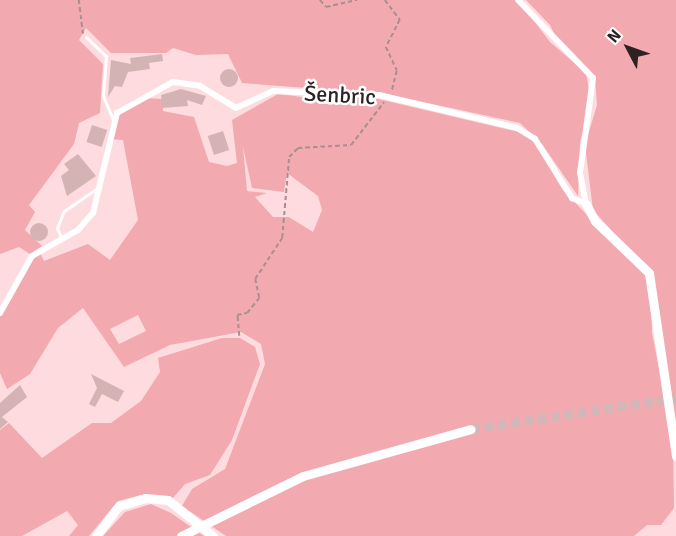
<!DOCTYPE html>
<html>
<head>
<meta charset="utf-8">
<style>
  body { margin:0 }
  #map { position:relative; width:676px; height:536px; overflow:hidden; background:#fedbde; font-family:Signika,sans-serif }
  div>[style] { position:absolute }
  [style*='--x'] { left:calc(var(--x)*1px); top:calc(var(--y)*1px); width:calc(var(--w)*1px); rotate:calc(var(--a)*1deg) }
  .green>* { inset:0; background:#f2a9b0 }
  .building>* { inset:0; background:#d4b3b5; transform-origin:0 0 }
  .round { border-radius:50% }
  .secondary-tunnel>* { height:9px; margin-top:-4.5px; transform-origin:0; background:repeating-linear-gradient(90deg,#d4b6b8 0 9px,transparent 0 13.5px) }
  .path>* { height:1.5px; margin-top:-0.75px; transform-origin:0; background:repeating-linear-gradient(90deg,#a88e90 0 4.5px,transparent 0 7.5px) }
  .lane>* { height:3px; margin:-1.5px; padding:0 1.5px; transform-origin:1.5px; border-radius:1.5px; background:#fff }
  .street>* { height:6px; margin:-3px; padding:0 3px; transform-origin:3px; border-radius:3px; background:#fff }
  .secondary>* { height:9px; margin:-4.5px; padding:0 4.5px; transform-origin:4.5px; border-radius:4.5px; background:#fff }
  span { translate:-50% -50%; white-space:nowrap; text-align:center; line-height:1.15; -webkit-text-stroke:5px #fff; paint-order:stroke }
  .street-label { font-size:22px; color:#2d2122 }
  .north { position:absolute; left:598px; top:18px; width:60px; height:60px; -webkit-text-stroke:4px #fff; paint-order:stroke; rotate:311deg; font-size:16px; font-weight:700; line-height:24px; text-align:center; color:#2d2122 }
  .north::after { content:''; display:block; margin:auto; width:21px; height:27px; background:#2d2122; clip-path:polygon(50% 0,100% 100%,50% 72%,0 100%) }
</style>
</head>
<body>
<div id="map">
  <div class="green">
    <div style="clip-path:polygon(0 0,518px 0,550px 42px,586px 73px,591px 102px,580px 142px,578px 196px,542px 144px,520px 123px,386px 94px,242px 83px,228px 54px,196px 55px,173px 48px,166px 53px,111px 53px,86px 28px,79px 40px,103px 64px,100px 113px,79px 123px,74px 144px,29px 205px,35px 212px,25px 230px,42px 246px,30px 254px,19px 247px,0 254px)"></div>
    <div style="clip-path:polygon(526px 0,676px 0,676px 423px,653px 276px,593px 210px,585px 145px,597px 105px,595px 78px,559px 44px,550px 25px)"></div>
    <div style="clip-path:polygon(evenodd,278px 94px,319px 99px,370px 97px,523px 133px,536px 144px,562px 189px,645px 275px,651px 289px,652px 333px,673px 440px,674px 508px,661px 525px,647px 525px,634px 536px,226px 536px,182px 506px,192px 489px,225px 469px,265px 364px,261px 344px,241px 332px,170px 345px,124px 367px,83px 308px,58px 328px,30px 374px,7px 389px,0 373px,0 316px,32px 259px,40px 253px,44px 261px,88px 244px,110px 260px,138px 220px,123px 140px,110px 139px,119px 115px,145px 98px,163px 99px,163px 111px,194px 117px,209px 162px,227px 166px,237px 163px,232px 120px,278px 94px,243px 147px,252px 188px,284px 192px,287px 173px,318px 196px,322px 210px,313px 232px,289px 217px,273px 217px,255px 197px,267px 193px,247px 191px,243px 147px,278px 94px,138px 315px,146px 331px,119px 344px,110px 329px,138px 315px)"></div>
    <div style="clip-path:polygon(222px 338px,240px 338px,255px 347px,260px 364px,232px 440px,210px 475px,185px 484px,173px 498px,141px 495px,118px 501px,89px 536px,69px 536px,78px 525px,67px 511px,22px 536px,0 536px,0 430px,9px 423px,42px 458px,92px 423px,111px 423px,141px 401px,160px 372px,158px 358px)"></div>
    <div style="clip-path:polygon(151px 504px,171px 513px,204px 536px,103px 536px,125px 512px)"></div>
  </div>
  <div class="building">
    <div style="clip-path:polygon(162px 54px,163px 61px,149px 63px,150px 69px,128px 72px,122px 87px,115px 86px,108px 97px,111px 60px,131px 64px,130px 58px)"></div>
    <div class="round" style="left:220px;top:69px;width:18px;height:18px"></div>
    <div style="clip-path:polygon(181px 89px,206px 96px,202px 105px,187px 100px,188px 106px,162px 108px,161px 95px)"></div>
    <div style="left:92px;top:125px;width:16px;height:18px;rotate:18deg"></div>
    <div style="left:223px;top:131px;width:20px;height:16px;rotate:72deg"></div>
    <div style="clip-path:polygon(78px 154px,96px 176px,67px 196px,61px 176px,69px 170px,64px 164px)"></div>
    <div class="round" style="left:30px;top:223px;width:18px;height:18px"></div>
    <div style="clip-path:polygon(91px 374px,124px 391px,118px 402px,102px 394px,95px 407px,89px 404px,97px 388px)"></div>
    <div style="clip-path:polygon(20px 385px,27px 397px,2px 417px,8px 422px,0 429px,0 403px)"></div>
  </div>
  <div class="secondary-tunnel">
    <div style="--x:471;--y:429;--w:207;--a:-8.6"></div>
  </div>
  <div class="path">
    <div style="--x:79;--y:0;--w:34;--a:83"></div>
    <div style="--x:320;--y:0;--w:9;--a:49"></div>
    <div style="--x:326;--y:7;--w:32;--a:-13"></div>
    <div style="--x:385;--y:0;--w:25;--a:53"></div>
    <div style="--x:400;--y:20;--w:30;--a:117"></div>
    <div style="--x:386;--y:47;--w:26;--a:65"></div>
    <div style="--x:397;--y:71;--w:21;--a:104"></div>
    <div style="--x:239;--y:336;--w:21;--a:-95"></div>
    <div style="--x:237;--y:315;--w:10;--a:-11"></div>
    <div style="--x:247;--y:313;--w:19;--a:-51"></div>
    <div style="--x:259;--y:298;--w:19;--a:-102"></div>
    <div style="--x:255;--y:279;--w:49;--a:-56.6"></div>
    <div style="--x:282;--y:238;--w:81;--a:-85.1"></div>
    <div style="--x:289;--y:157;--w:13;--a:-45"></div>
    <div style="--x:298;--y:148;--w:53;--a:-3.2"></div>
    <div style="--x:351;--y:145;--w:54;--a:-52.5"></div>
  </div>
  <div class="lane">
    <div style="--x:86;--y:37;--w:28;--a:44"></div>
    <div style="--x:106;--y:56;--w:40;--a:94.3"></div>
    <div style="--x:103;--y:96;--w:26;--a:67"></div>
    <div style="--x:62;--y:239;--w:12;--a:-114"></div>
    <div style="--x:57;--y:228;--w:18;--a:-68"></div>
    <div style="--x:64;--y:211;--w:42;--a:-34.4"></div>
  </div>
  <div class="street">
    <div style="--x:518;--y:0;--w:108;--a:46.1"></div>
    <div style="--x:593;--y:78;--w:96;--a:97.8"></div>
    <div style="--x:580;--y:173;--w:32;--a:79"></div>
    <div style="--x:0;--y:313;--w:65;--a:-60.7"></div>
    <div style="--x:32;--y:256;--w:53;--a:-29.5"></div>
    <div style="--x:78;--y:230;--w:23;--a:-49"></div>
    <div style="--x:93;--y:213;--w:103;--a:-76.5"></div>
    <div style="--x:117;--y:113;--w:64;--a:-29"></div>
    <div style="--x:173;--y:82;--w:27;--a:8"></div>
    <div style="--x:200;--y:86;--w:42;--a:31.4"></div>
    <div style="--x:236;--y:108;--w:41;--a:-24.7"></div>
    <div style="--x:273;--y:91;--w:106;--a:2.2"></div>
    <div style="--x:379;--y:95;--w:142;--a:13.4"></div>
    <div style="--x:517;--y:128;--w:21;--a:31"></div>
    <div style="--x:535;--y:139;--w:70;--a:57.9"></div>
    <div style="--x:572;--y:198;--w:15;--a:23"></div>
  </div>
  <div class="secondary">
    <div style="--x:586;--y:204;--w:19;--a:62"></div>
    <div style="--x:595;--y:221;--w:75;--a:43.9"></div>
    <div style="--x:649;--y:273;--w:185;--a:81.6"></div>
    <div style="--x:96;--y:536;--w:38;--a:-53"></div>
    <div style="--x:119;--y:506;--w:27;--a:-17"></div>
    <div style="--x:145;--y:498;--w:23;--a:5"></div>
    <div style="--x:168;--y:500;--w:58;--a:38.7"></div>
    <div style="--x:181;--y:536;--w:136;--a:-26.2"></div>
    <div style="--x:303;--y:476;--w:174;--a:-15.6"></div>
  </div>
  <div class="street-label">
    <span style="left:340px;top:95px;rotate:3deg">Šenbric</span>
  </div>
  <div class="north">N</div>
</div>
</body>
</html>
